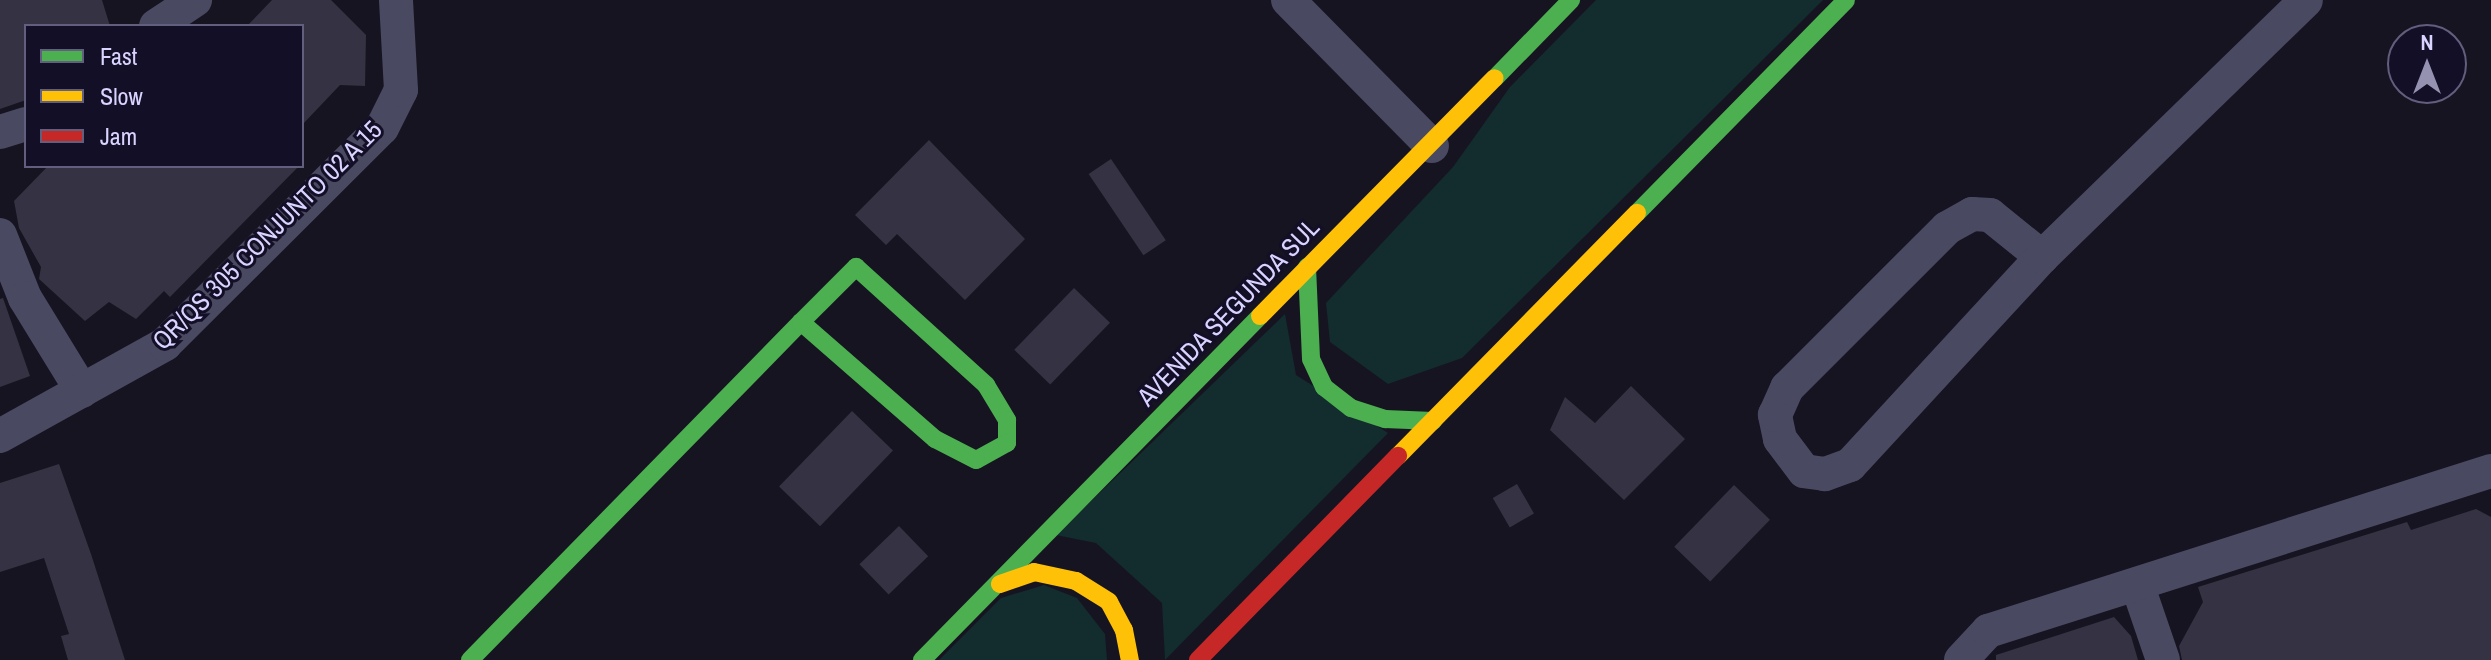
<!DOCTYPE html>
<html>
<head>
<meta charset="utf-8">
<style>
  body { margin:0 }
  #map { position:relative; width:2491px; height:660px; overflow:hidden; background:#161421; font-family:"Archivo Narrow",sans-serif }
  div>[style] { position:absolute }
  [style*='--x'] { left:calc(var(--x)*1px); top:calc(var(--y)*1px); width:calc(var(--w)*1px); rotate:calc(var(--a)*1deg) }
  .green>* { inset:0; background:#132c2d }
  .building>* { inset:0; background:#343243; transform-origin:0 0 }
  .street>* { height:34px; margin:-17px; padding:0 17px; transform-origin:17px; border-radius:17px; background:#4a4962 }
  .fast>* { height:18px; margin:-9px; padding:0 9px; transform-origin:9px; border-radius:9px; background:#4caf50 }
  .slow>* { height:18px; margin:-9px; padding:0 9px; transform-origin:9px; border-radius:9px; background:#ffc107 }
  .jam>* { height:18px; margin:-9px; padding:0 9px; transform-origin:9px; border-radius:9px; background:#c62828 }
  span { translate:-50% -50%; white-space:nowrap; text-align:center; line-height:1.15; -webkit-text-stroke:6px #130f26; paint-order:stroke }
  .street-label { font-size:26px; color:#d9d4ff }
  .legend { position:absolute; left:24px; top:24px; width:280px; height:144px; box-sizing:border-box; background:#130f26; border:2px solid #625e7d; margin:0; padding:10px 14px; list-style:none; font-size:24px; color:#d9d4ff }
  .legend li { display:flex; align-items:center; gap:16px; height:40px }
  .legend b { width:40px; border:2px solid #625e7d }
  .north { position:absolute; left:2387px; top:24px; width:80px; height:80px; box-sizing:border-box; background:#130f26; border:2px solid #625e7d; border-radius:50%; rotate:0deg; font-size:22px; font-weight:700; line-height:32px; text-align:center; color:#d9d4ff }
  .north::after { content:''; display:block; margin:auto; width:28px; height:36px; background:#9591b1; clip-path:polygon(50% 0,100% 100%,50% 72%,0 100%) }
</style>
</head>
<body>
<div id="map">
  <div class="green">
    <div style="clip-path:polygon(1596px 0,1823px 0,1462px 358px,1388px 384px,1330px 342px,1326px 303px,1453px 167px,1510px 87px)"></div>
    <div style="clip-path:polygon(1285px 314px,1296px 375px,1388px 433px,1165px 660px,1162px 603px,1096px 543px,1056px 535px)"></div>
    <div style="clip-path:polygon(1044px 585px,1077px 598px,1105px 634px,1107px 660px,939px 660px,1001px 598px)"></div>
  </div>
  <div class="building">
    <div style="clip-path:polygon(0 0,102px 0,110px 26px,26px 26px,26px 100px,0 109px)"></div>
    <div style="clip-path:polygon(272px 0,331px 0,366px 35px,365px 86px,340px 85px,302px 125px,302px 26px,247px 26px)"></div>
    <div style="clip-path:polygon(929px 140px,1025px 239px,965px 300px,897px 234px,886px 245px,855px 215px)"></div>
    <div style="left:1111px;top:159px;width:98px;height:27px;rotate:56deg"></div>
    <div style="clip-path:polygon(48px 166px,299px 166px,170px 297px,164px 291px,136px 319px,109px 302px,85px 321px,39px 279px,41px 267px,19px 228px,14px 201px)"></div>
    <div style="left:1074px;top:288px;width:50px;height:86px;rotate:44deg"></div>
    <div style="clip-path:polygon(3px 298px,30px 376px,0 387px,0 299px)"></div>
    <div style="clip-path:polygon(1631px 386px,1685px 439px,1624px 500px,1550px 430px,1565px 397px,1595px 423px)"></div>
    <div style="left:852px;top:411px;width:57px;height:105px;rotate:44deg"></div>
    <div style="clip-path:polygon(59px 464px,91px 554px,125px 660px,68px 660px,61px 636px,69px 634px,44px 558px,0 572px,0 483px)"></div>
    <div style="left:1517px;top:484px;width:34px;height:28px;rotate:60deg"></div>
    <div style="left:1734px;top:485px;width:50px;height:86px;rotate:44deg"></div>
    <div style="clip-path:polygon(2476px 509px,2491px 517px,2491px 660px,2182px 660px,2179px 646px,2203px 602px,2198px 587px,2407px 522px,2411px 530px)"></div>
    <div style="left:899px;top:526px;width:42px;height:55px;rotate:46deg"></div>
    <div style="clip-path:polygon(2114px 617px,2131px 636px,2138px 660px,1996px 660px,1996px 655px)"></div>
  </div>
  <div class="street">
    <div style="--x:1288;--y:0;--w:205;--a:45.4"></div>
    <div style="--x:156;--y:26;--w:47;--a:-33.7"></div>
    <div style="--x:0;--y:132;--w:27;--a:-17"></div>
    <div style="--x:1972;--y:214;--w:18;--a:3"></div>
    <div style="--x:1990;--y:215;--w:67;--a:38.9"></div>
    <div style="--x:2042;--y:257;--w:283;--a:132.7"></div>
    <div style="--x:1850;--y:465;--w:27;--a:160"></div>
    <div style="--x:1825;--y:474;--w:21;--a:-172"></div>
    <div style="--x:1804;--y:471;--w:40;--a:-127"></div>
    <div style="--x:1780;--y:439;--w:25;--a:-102"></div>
    <div style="--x:1775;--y:415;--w:30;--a:-66"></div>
    <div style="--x:1787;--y:388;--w:226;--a:-45"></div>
    <div style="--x:1947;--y:228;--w:29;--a:-29"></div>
    <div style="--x:0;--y:235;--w:68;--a:68.4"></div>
    <div style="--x:25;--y:298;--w:109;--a:58.5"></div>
    <div style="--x:2042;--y:257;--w:368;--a:-44.2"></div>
    <div style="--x:0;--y:436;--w:189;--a:-29.1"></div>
    <div style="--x:165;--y:344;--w:306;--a:-44.9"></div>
    <div style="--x:382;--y:128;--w:42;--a:-63.4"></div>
    <div style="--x:401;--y:90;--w:90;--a:-93.2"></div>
    <div style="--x:2137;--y:584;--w:80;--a:71.1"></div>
    <div style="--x:1961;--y:660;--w:40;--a:-47"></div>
    <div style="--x:1988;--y:631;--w:528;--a:-17.65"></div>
  </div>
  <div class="fast">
    <div style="--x:1495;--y:78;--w:109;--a:-45.7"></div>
    <div style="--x:1637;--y:213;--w:298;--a:-45.5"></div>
    <div style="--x:1307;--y:267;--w:92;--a:87.5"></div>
    <div style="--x:1311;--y:359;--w:31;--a:65"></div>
    <div style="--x:1324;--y:387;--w:34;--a:38"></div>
    <div style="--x:1351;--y:408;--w:36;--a:18"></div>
    <div style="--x:1385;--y:419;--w:48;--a:2.4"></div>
    <div style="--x:470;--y:660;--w:473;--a:-45.6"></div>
    <div style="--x:801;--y:322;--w:78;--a:-45"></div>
    <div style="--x:856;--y:267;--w:176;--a:42.2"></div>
    <div style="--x:986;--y:385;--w:41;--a:59"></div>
    <div style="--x:1007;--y:420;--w:23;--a:90"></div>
    <div style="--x:1007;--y:443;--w:35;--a:151"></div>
    <div style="--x:976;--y:460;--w:46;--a:-152.9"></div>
    <div style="--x:935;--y:439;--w:178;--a:-138.9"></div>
    <div style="--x:922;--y:660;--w:482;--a:-45.5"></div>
  </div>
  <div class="slow">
    <div style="--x:1260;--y:316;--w:334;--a:-45.4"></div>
    <div style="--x:1398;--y:456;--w:341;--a:-45.5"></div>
    <div style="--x:1000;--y:584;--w:36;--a:-19"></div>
    <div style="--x:1034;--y:572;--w:43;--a:12.1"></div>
    <div style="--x:1076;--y:581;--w:39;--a:32"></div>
    <div style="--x:1109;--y:602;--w:32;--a:62"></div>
    <div style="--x:1124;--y:630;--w:31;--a:79"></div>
  </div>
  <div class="jam">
    <div style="--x:1198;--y:660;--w:286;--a:-45.6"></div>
  </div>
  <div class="street-label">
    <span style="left:267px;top:235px;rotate:-45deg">QR/QS 305 CONJUNTO 02 A 15</span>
    <span style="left:1228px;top:312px;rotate:-46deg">AVENIDA SEGUNDA SUL</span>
  </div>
  <ul class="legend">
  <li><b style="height:10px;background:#4caf50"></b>Fast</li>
  <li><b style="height:10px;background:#ffc107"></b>Slow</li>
  <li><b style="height:10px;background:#c62828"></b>Jam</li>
  </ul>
  <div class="north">N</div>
</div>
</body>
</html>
